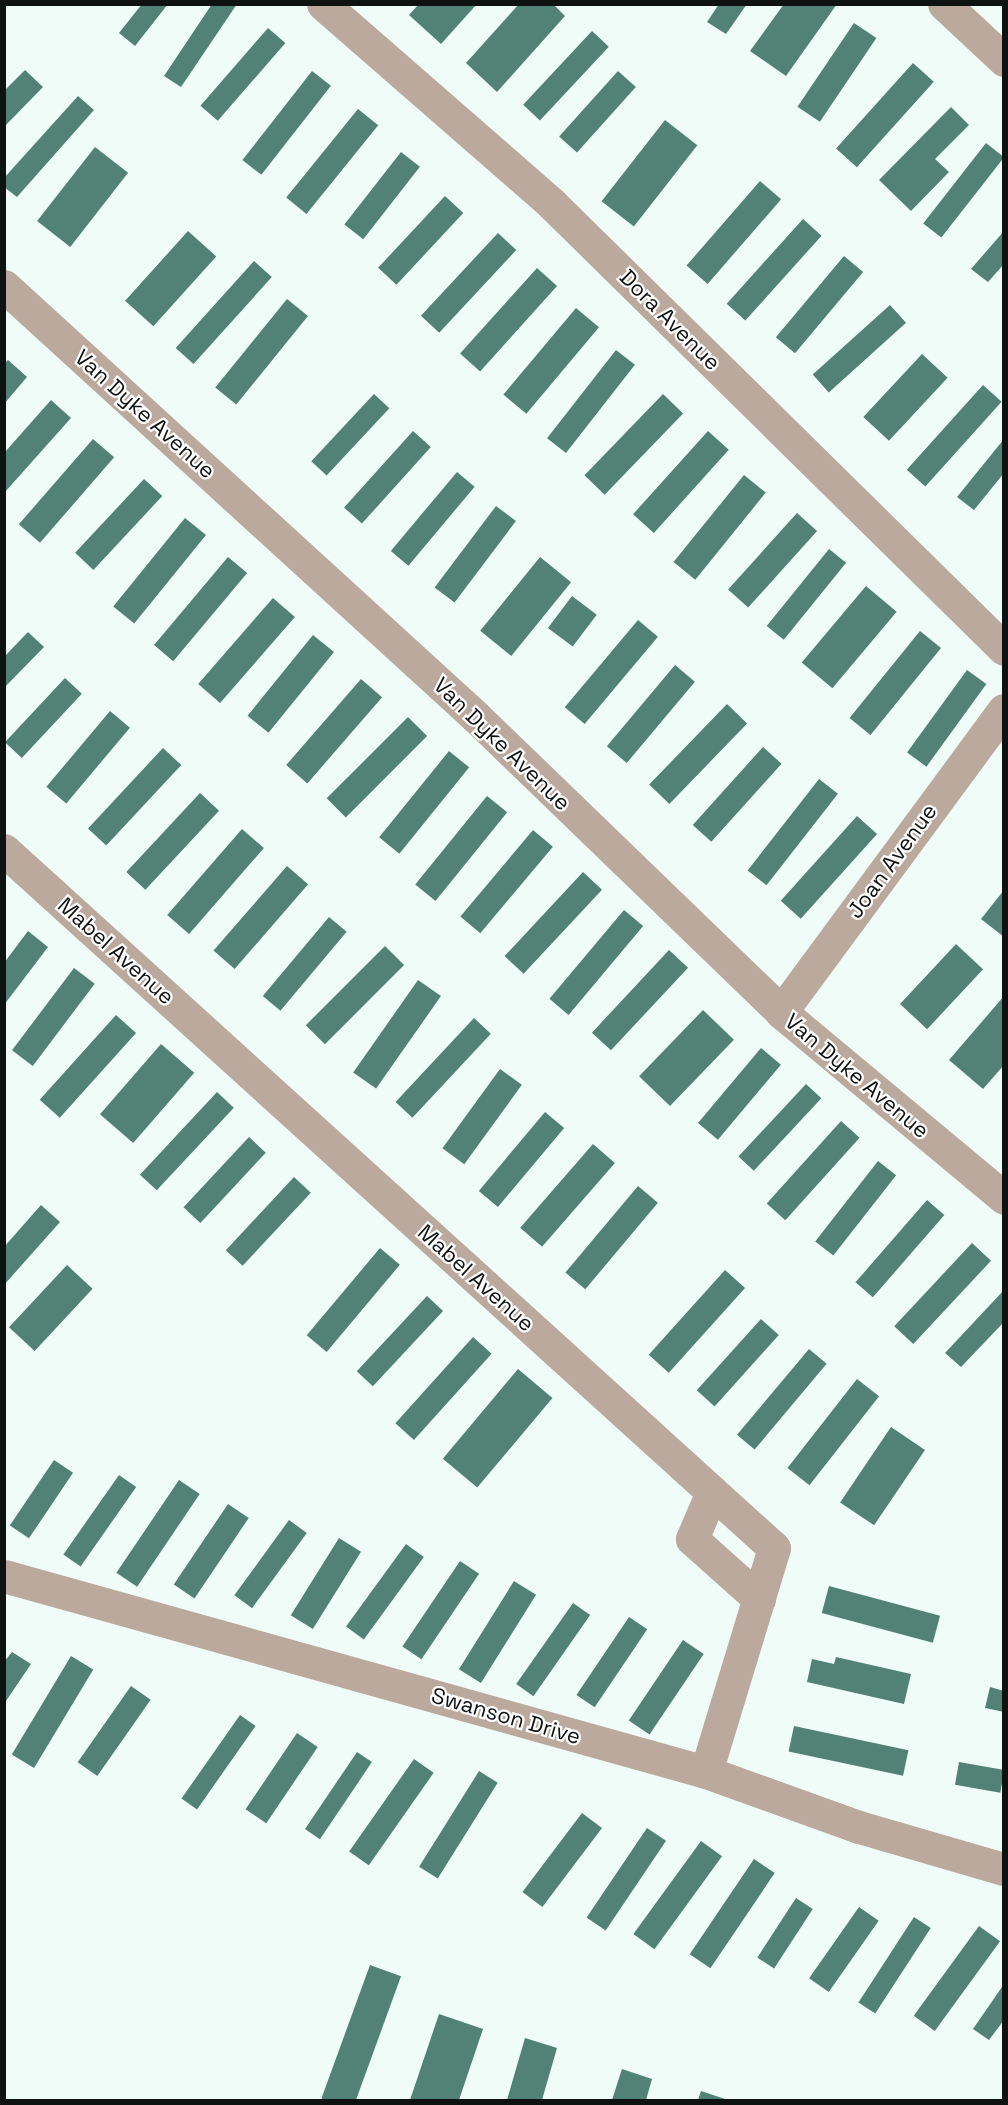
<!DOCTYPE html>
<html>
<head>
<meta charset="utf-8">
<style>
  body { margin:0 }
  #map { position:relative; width:1008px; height:2105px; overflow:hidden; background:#f0fcf8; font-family:"Space Grotesk",sans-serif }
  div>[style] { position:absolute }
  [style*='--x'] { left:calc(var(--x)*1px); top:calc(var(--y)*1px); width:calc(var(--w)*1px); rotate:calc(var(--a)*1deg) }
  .building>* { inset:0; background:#518275; transform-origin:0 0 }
  .minor>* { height:33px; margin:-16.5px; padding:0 16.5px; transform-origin:16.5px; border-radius:16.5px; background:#bba99e }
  span { translate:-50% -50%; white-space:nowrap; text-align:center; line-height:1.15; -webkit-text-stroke:4.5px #fff; paint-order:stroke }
  .street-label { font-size:22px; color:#0e1211 }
  .frame { position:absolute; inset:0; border:6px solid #0e1211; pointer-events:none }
</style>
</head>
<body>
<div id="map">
  <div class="building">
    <div style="clip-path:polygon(142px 4px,168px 4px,135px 46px,119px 33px)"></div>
    <div style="clip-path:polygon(212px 4px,237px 4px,181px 87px,164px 76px)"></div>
    <div style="clip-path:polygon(419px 4px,477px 4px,441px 44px,409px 15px)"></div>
    <div style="clip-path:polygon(519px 4px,553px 4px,565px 16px,497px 92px,466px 63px)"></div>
    <div style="clip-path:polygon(719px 4px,747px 4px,726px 34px,707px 22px)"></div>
    <div style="clip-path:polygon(784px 4px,837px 4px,786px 76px,750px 51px)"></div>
    <div style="left:854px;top:23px;width:27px;height:101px;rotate:34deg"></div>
    <div style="left:268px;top:28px;width:23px;height:103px;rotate:41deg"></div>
    <div style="left:592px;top:31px;width:23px;height:101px;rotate:43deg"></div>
    <div style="left:913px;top:63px;width:28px;height:115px;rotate:42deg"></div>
    <div style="clip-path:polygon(25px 70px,43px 87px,4px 127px,4px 91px)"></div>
    <div style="left:312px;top:71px;width:24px;height:113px;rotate:38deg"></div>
    <div style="left:618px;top:71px;width:24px;height:88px;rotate:42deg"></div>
    <div style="clip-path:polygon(78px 96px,94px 110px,17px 197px,4px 187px,4px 178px)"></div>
    <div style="clip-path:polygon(951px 107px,969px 125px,935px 159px,949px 172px,911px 211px,879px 180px)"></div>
    <div style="left:358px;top:109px;width:26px;height:114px;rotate:39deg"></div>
    <div style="left:665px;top:120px;width:41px;height:103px;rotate:38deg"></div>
    <div style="left:986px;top:143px;width:23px;height:102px;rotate:38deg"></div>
    <div style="left:95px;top:147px;width:42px;height:94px;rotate:38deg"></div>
    <div style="left:401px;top:152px;width:24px;height:92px;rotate:38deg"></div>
    <div style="left:760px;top:181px;width:28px;height:112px;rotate:41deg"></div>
    <div style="left:445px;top:196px;width:25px;height:98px;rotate:43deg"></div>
    <div style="left:803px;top:219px;width:25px;height:114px;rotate:42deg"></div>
    <div style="left:188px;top:231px;width:38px;height:94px;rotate:42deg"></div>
    <div style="clip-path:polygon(1004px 231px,1004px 264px,988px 282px,971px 269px)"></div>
    <div style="left:498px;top:233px;width:25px;height:113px;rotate:43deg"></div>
    <div style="left:844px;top:256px;width:25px;height:106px;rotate:40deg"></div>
    <div style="left:254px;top:261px;width:24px;height:117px;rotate:42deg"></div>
    <div style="left:537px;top:268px;width:27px;height:115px;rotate:42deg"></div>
    <div style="left:287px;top:299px;width:27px;height:114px;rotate:39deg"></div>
    <div style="left:890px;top:305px;width:24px;height:104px;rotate:48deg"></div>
    <div style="left:576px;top:308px;width:30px;height:113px;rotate:40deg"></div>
    <div style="left:616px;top:350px;width:24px;height:112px;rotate:38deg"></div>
    <div style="left:922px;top:354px;width:35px;height:86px;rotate:43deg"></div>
    <div style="clip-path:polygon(8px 360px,27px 377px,4px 404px,4px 364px)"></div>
    <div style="left:983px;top:385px;width:25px;height:114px;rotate:42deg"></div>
    <div style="left:374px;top:394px;width:21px;height:92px;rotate:43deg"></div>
    <div style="left:663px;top:394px;width:28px;height:113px;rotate:44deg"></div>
    <div style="clip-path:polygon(51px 400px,71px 418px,5px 492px,5px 452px)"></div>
    <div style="left:413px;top:431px;width:24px;height:103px;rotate:42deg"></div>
    <div style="left:708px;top:431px;width:28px;height:112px;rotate:42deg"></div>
    <div style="left:93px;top:439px;width:28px;height:113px;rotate:41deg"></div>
    <div style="clip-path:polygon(1004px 439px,1004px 473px,974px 510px,957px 497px)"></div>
    <div style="left:457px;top:472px;width:23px;height:103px;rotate:40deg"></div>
    <div style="left:744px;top:475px;width:28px;height:112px;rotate:39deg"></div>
    <div style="left:144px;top:479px;width:25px;height:101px;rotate:43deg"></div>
    <div style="left:496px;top:506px;width:25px;height:102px;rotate:37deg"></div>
    <div style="left:797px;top:513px;width:27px;height:103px;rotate:42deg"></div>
    <div style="left:185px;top:518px;width:27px;height:114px;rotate:39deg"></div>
    <div style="left:829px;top:549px;width:22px;height:99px;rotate:39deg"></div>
    <div style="left:228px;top:557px;width:25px;height:115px;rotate:40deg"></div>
    <div style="left:540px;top:557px;width:40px;height:95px;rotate:39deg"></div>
    <div style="left:866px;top:586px;width:40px;height:100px;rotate:40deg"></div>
    <div style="left:572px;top:596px;width:31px;height:40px;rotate:37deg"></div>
    <div style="left:273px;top:598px;width:29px;height:114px;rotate:41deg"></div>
    <div style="left:638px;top:620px;width:26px;height:114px;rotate:40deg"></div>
    <div style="left:920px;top:631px;width:27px;height:112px;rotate:39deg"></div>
    <div style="clip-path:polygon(28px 632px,44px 647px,4px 688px,4px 657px)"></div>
    <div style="left:313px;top:635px;width:27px;height:104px;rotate:39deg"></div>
    <div style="left:675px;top:665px;width:26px;height:106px;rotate:40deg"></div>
    <div style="left:967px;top:670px;width:24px;height:102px;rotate:36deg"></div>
    <div style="left:65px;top:678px;width:23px;height:88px;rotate:43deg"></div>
    <div style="left:361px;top:679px;width:28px;height:114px;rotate:41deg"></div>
    <div style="left:727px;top:704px;width:28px;height:112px;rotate:44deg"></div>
    <div style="left:110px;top:711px;width:26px;height:99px;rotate:40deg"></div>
    <div style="left:408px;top:717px;width:27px;height:115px;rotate:45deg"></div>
    <div style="left:763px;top:747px;width:25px;height:105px;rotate:42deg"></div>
    <div style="left:163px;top:748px;width:25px;height:110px;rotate:43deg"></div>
    <div style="left:449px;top:751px;width:26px;height:111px;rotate:39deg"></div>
    <div style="left:819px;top:779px;width:24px;height:116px;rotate:38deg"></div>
    <div style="left:200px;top:793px;width:26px;height:108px;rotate:43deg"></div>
    <div style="left:487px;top:796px;width:26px;height:114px;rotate:39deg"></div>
    <div style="left:857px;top:816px;width:27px;height:114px;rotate:42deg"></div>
    <div style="left:242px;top:829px;width:29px;height:114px;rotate:41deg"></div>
    <div style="left:533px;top:830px;width:26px;height:113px;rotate:40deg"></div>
    <div style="left:287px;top:866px;width:28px;height:112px;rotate:41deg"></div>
    <div style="left:583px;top:872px;width:26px;height:115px;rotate:43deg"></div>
    <div style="clip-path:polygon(1004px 890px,1004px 937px,981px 919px)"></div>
    <div style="left:624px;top:910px;width:25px;height:116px;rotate:40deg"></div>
    <div style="left:329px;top:917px;width:23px;height:103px;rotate:40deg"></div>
    <div style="clip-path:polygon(28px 931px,48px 947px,4px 1005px,4px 963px)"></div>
    <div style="left:956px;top:944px;width:37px;height:82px;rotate:43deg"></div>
    <div style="left:385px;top:946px;width:27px;height:112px;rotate:45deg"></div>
    <div style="left:669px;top:950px;width:26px;height:113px;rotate:43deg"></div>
    <div style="left:74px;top:968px;width:26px;height:103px;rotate:37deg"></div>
    <div style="left:418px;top:980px;width:28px;height:113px;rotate:35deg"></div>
    <div style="clip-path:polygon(1004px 996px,1004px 1065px,983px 1089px,949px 1060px)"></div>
    <div style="left:703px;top:1010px;width:43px;height:92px;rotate:44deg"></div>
    <div style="left:116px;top:1015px;width:27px;height:114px;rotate:42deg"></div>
    <div style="left:474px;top:1018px;width:23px;height:115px;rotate:43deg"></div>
    <div style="left:161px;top:1044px;width:44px;height:93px;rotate:41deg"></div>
    <div style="left:761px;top:1048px;width:26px;height:98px;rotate:40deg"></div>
    <div style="left:500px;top:1069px;width:27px;height:98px;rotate:36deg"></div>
    <div style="left:806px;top:1084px;width:21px;height:99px;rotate:43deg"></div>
    <div style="left:217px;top:1092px;width:23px;height:113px;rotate:43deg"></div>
    <div style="left:545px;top:1112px;width:25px;height:103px;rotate:40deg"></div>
    <div style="left:841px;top:1121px;width:25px;height:111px;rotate:42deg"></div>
    <div style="left:249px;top:1137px;width:23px;height:96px;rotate:43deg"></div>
    <div style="left:593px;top:1144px;width:29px;height:111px;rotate:41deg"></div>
    <div style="left:878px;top:1161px;width:23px;height:102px;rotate:38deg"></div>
    <div style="left:294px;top:1177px;width:23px;height:100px;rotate:43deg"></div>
    <div style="left:638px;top:1186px;width:26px;height:113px;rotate:40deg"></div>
    <div style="left:927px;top:1200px;width:23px;height:109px;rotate:41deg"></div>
    <div style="clip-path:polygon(41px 1205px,60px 1222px,4px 1285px,4px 1247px)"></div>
    <div style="left:972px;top:1243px;width:26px;height:114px;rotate:43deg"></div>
    <div style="left:380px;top:1248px;width:26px;height:114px;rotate:40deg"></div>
    <div style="left:67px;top:1265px;width:35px;height:85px;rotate:43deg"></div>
    <div style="left:725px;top:1270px;width:27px;height:114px;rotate:42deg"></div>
    <div style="clip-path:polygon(1004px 1290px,1004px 1322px,961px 1367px,945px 1353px)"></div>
    <div style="left:427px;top:1296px;width:22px;height:103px;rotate:43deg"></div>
    <div style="left:761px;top:1319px;width:24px;height:96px;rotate:42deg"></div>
    <div style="left:473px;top:1337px;width:25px;height:116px;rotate:42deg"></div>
    <div style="left:809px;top:1349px;width:23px;height:112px;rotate:40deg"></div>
    <div style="left:518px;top:1369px;width:45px;height:117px;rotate:40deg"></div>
    <div style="left:857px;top:1379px;width:28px;height:113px;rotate:38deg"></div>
    <div style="left:891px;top:1427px;width:41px;height:91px;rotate:34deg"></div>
    <div style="left:54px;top:1460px;width:23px;height:79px;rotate:34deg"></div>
    <div style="left:119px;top:1475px;width:21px;height:97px;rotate:35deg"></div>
    <div style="left:179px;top:1480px;width:25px;height:112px;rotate:34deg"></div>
    <div style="left:228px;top:1504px;width:25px;height:97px;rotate:34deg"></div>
    <div style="left:289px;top:1520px;width:22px;height:93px;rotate:36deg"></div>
    <div style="left:339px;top:1538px;width:26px;height:91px;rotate:32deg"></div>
    <div style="left:406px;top:1544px;width:22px;height:102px;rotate:36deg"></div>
    <div style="left:460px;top:1561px;width:23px;height:103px;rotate:34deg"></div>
    <div style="left:514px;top:1581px;width:26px;height:104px;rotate:32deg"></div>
    <div style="left:829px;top:1586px;width:115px;height:28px;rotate:15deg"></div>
    <div style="left:573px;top:1603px;width:21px;height:99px;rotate:35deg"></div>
    <div style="left:629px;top:1617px;width:22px;height:94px;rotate:34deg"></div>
    <div style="left:683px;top:1640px;width:25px;height:97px;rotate:34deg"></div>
    <div style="clip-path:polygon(12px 1652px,31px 1664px,4px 1704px,4px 1662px)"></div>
    <div style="left:71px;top:1656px;width:26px;height:115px;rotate:31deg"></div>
    <div style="clip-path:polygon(836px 1657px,911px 1674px,904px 1704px,807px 1682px,812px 1659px,834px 1664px)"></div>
    <div style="left:131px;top:1686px;width:24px;height:93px;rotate:35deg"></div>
    <div style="clip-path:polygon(990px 1687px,1004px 1691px,1004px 1712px,985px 1708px)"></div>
    <div style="left:240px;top:1715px;width:19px;height:102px;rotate:35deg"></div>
    <div style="left:794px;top:1726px;width:117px;height:26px;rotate:12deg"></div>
    <div style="left:297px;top:1733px;width:25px;height:92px;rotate:34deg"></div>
    <div style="left:357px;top:1752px;width:18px;height:93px;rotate:34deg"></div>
    <div style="left:414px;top:1759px;width:24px;height:113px;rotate:35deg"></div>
    <div style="left:959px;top:1762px;width:46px;height:23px;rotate:10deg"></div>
    <div style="left:479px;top:1771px;width:22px;height:113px;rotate:32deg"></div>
    <div style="left:582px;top:1813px;width:25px;height:99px;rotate:37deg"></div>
    <div style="left:647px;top:1828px;width:23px;height:108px;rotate:34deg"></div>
    <div style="left:701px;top:1841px;width:26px;height:115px;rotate:36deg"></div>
    <div style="left:754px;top:1859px;width:25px;height:115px;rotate:34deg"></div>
    <div style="left:796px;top:1898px;width:20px;height:71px;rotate:33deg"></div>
    <div style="left:859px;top:1907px;width:24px;height:87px;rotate:35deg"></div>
    <div style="left:914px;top:1917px;width:20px;height:102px;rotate:33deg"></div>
    <div style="left:979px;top:1926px;width:26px;height:111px;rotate:36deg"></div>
    <div style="left:370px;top:1965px;width:33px;height:142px;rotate:20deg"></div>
    <div style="clip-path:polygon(1004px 1984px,1004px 2020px,989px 2040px,973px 2029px)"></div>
    <div style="clip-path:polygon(439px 2014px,483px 2029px,459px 2100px,410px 2100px)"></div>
    <div style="clip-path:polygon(525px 2038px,557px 2048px,542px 2100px,507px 2100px)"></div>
    <div style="clip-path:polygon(622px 2069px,652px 2079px,646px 2100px,612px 2100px)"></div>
    <div style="clip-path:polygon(701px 2091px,728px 2100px,698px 2100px)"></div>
  </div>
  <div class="minor">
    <div style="--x:323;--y:4;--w:304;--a:41.1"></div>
    <div style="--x:552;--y:204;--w:634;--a:44.55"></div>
    <div style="--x:944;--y:4;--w:82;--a:43"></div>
    <div style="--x:4;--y:286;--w:638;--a:42.39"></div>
    <div style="--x:475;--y:716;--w:426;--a:44"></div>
    <div style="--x:781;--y:1012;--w:290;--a:39.8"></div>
    <div style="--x:4;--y:850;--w:1039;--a:42.19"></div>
    <div style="--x:774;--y:1548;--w:234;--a:106.9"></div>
    <div style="--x:781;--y:1012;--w:375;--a:-53.6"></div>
    <div style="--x:712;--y:1492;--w:51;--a:113.1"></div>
    <div style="--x:692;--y:1539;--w:90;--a:41.8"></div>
    <div style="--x:4;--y:1576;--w:729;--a:15.6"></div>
    <div style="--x:706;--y:1772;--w:163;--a:19.8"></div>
    <div style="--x:859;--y:1827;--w:151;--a:16.2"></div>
  </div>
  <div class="street-label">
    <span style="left:670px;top:320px;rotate:45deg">Dora Avenue</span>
    <span style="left:145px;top:414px;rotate:42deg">Van Dyke Avenue</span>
    <span style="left:502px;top:744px;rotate:44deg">Van Dyke Avenue</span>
    <span style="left:892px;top:861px;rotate:-54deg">Joan Avenue</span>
    <span style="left:116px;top:951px;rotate:42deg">Mabel Avenue</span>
    <span style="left:857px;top:1076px;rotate:40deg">Van Dyke Avenue</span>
    <span style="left:476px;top:1278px;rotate:42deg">Mabel Avenue</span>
    <span style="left:506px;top:1716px;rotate:16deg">Swanson Drive</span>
  </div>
  <div class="frame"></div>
</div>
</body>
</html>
